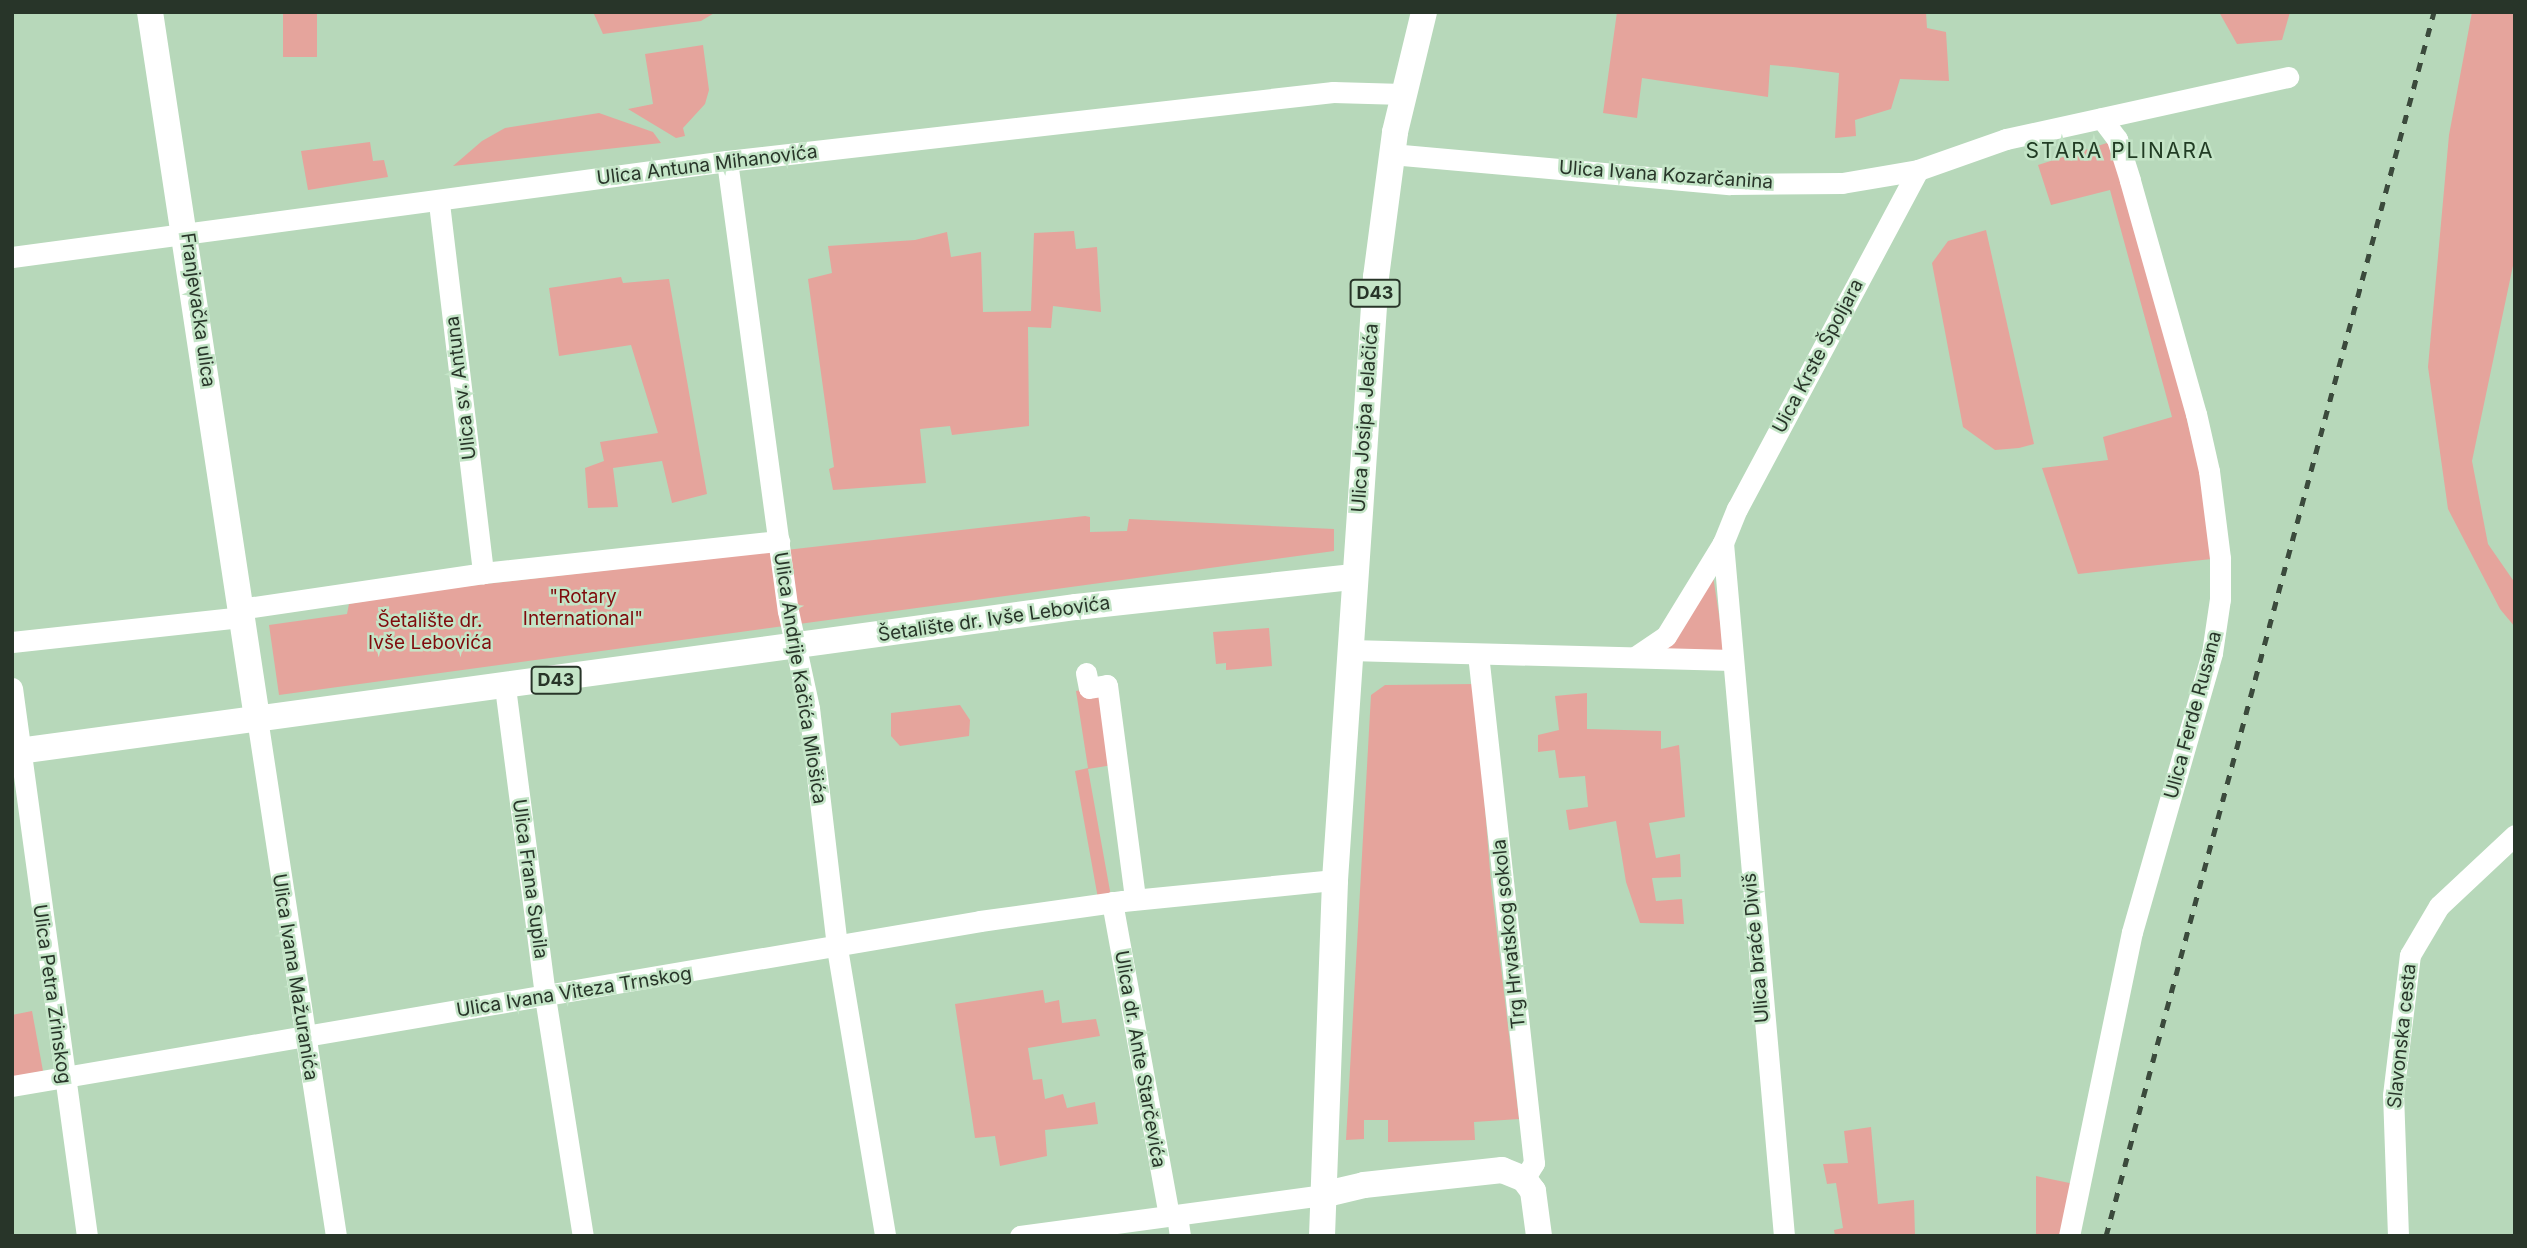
<!DOCTYPE html>
<html>
<head>
<meta charset="utf-8">
<style>
  body { margin:0 }
  #map { position:relative; width:2527px; height:1248px; overflow:hidden; background:#b7d8ba; font-family:Inter,sans-serif }
  div>[style] { position:absolute }
  [style*='--x'] { left:calc(var(--x)*1px); top:calc(var(--y)*1px); width:calc(var(--w)*1px); rotate:calc(var(--a)*1deg) }
  .green>* { inset:0; background:#e5a49c; transform-origin:0 0 }
  .minor>* { height:21px; margin:-10.5px; padding:0 10.5px; transform-origin:10.5px; border-radius:10.5px; background:#fff }
  .major>* { height:26px; margin:-13px; padding:0 13px; transform-origin:13px; border-radius:13px; background:#fff }
  .rail>* { height:5px; margin-top:-2.5px; transform-origin:0; background:repeating-linear-gradient(90deg,#3b4a3c 0 9px,transparent 0 18px) }
  span { translate:-50% -50%; white-space:nowrap; text-align:center; line-height:1.15; -webkit-text-stroke:5px #c4e5c7; paint-order:stroke }
  .shield-label span { padding:2px 5px; background:#c4e5c7; border:2px solid; border-radius:5px; -webkit-text-stroke-width:0 }
  .shield-label { font-size:18px; color:#283529; font-weight:700 }
  .street-label { font-size:19px; color:#283529 }
  .park-label { font-size:19px; color:#7f0b0d }
  .neighbourhood-label { font-size:21px; color:#213c24; letter-spacing:2px }
  .frame { position:absolute; inset:0; border:14px solid #283529; pointer-events:none }
</style>
</head>
<body>
<div id="map">
  <div class="green">
    <div style="left:283px;top:12px;width:34px;height:45px"></div>
    <div style="clip-path:polygon(593px 12px,716px 12px,701px 21px,603px 34px)"></div>
    <div style="clip-path:polygon(1617px 12px,1926px 12px,1927px 28px,1946px 32px,1949px 81px,1900px 79px,1891px 109px,1855px 120px,1856px 136px,1835px 138px,1839px 73px,1793px 67px,1770px 65px,1768px 97px,1642px 78px,1637px 118px,1603px 113px)"></div>
    <div style="clip-path:polygon(2219px 12px,2290px 12px,2282px 40px,2237px 44px)"></div>
    <div style="clip-path:polygon(2472px 12px,2515px 12px,2515px 256px,2472px 461px,2488px 544px,2515px 583px,2515px 627px,2500px 609px,2448px 509px,2428px 367px,2449px 135px)"></div>
    <div style="clip-path:polygon(703px 45px,709px 90px,705px 104px,683px 128px,685px 136px,676px 138px,628px 109px,653px 104px,645px 54px)"></div>
    <div style="clip-path:polygon(599px 113px,653px 132px,661px 143px,453px 166px,482px 141px,505px 128px)"></div>
    <div style="clip-path:polygon(370px 142px,373px 161px,384px 160px,388px 177px,308px 190px,301px 151px)"></div>
    <div style="clip-path:polygon(2110px 142px,2130px 180px,2220px 558px,2078px 574px,2042px 468px,2108px 460px,2103px 437px,2172px 417px,2110px 190px,2051px 205px,2038px 165px)"></div>
    <div style="clip-path:polygon(1986px 230px,2034px 444px,2019px 448px,1995px 450px,1963px 427px,1932px 263px,1948px 241px)"></div>
    <div style="clip-path:polygon(1074px 231px,1076px 249px,1097px 247px,1101px 312px,1053px 306px,1051px 328px,1028px 327px,1029px 426px,952px 435px,950px 426px,920px 429px,926px 483px,833px 490px,829px 469px,834px 467px,808px 279px,832px 273px,828px 246px,915px 240px,947px 232px,951px 257px,981px 252px,983px 312px,1031px 311px,1034px 233px)"></div>
    <div style="clip-path:polygon(621px 277px,623px 283px,669px 279px,707px 494px,672px 503px,662px 461px,613px 468px,618px 507px,588px 508px,585px 468px,604px 461px,600px 442px,658px 433px,631px 345px,559px 356px,549px 288px)"></div>
    <div style="clip-path:polygon(1085px 516px,1090px 517px,1090px 532px,1127px 531px,1129px 519px,1334px 529px,1334px 551px,279px 695px,269px 625px,347px 614px,349px 604px,425px 591px)"></div>
    <div style="clip-path:polygon(1713px 576px,1725px 654px,1663px 651px)"></div>
    <div style="clip-path:polygon(1269px 628px,1272px 666px,1226px 670px,1226px 663px,1216px 664px,1213px 632px)"></div>
    <div style="clip-path:polygon(1475px 684px,1491px 883px,1519px 1119px,1474px 1122px,1475px 1140px,1388px 1142px,1388px 1120px,1364px 1120px,1364px 1139px,1346px 1140px,1371px 695px,1385px 685px)"></div>
    <div style="clip-path:polygon(1107px 685px,1119px 764px,1088px 769px,1112px 902px,1099px 904px,1075px 771px,1088px 768px,1076px 691px)"></div>
    <div style="clip-path:polygon(1587px 693px,1587px 729px,1661px 731px,1661px 749px,1679px 745px,1685px 817px,1649px 823px,1656px 858px,1680px 854px,1681px 877px,1652px 878px,1656px 901px,1682px 899px,1684px 924px,1640px 923px,1626px 882px,1616px 821px,1569px 830px,1566px 810px,1588px 807px,1585px 776px,1559px 778px,1555px 750px,1538px 752px,1538px 735px,1559px 730px,1555px 696px)"></div>
    <div style="clip-path:polygon(960px 705px,970px 720px,969px 736px,900px 746px,891px 736px,891px 713px)"></div>
    <div style="clip-path:polygon(1043px 990px,1045px 1003px,1059px 1000px,1062px 1023px,1096px 1019px,1100px 1036px,1028px 1048px,1033px 1080px,1042px 1079px,1045px 1099px,1063px 1094px,1067px 1108px,1095px 1102px,1098px 1124px,1045px 1130px,1047px 1156px,1000px 1166px,995px 1136px,975px 1138px,955px 1004px)"></div>
    <div style="clip-path:polygon(32px 1011px,43px 1071px,12px 1077px,12px 1015px)"></div>
    <div style="clip-path:polygon(1871px 1127px,1878px 1204px,1914px 1200px,1915px 1236px,1835px 1236px,1834px 1230px,1843px 1228px,1836px 1183px,1827px 1184px,1823px 1164px,1848px 1163px,1844px 1131px)"></div>
    <div style="clip-path:polygon(2036px 1176px,2079px 1185px,2068px 1236px,2036px 1236px)"></div>
  </div>
  <div class="minor">
    <div style="--x:1391;--y:154;--w:340;--a:5.1"></div>
    <div style="--x:1730;--y:184;--w:112;--a:-0.5"></div>
    <div style="--x:1842;--y:183;--w:77;--a:-9.7"></div>
    <div style="--x:1918;--y:170;--w:93;--a:-19.4"></div>
    <div style="--x:2006;--y:139;--w:289;--a:-12.4"></div>
    <div style="--x:727;--y:161;--w:454;--a:82.3"></div>
    <div style="--x:788;--y:611;--w:99;--a:77.8"></div>
    <div style="--x:809;--y:708;--w:242;--a:83.3"></div>
    <div style="--x:837;--y:948;--w:292;--a:80.5"></div>
    <div style="--x:439;--y:203;--w:373;--a:83.2"></div>
    <div style="--x:12;--y:257;--w:721;--a:-7.65"></div>
    <div style="--x:727;--y:161;--w:610;--a:-6.5"></div>
    <div style="--x:1333;--y:92;--w:70;--a:1.6"></div>
    <div style="--x:240;--y:609;--w:246;--a:-8.4"></div>
    <div style="--x:483;--y:573;--w:298;--a:-6.2"></div>
    <div style="--x:12;--y:642;--w:230;--a:-6.2"></div>
    <div style="--x:1349;--y:650;--w:383;--a:1.5"></div>
    <div style="--x:1478;--y:654;--w:512;--a:83.72"></div>
    <div style="--x:1534;--y:1163;--w:19;--a:122"></div>
    <div style="--x:1635;--y:657;--w:37;--a:-34"></div>
    <div style="--x:1666;--y:636;--w:109;--a:-58.5"></div>
    <div style="--x:1086;--y:673;--w:15;--a:79"></div>
    <div style="--x:1089;--y:688;--w:18;--a:-9"></div>
    <div style="--x:1107;--y:685;--w:216;--a:82.5"></div>
    <div style="--x:505;--y:687;--w:313;--a:82.6"></div>
    <div style="--x:545;--y:997;--w:242;--a:81"></div>
    <div style="--x:12;--y:688;--w:553;--a:82.21"></div>
    <div style="--x:257;--y:718;--w:524;--a:81.33"></div>
    <div style="--x:1112;--y:902;--w:319;--a:79.7"></div>
    <div style="--x:12;--y:1086;--w:982;--a:-9.67"></div>
    <div style="--x:980;--y:921;--w:144;--a:-8"></div>
    <div style="--x:1123;--y:901;--w:213;--a:-5.7"></div>
    <div style="--x:1177;--y:1215;--w:21;--a:82"></div>
    <div style="--x:1020;--y:1236;--w:305;--a:-7.7"></div>
    <div style="--x:1784;--y:1236;--w:696;--a:-95.03"></div>
    <div style="--x:1723;--y:543;--w:37;--a:-68"></div>
    <div style="--x:1737;--y:509;--w:384;--a:-61.9"></div>
    <div style="--x:2069;--y:1236;--w:310;--a:-78.3"></div>
    <div style="--x:2132;--y:932;--w:290;--a:-74"></div>
    <div style="--x:2212;--y:653;--w:55;--a:-81.6"></div>
    <div style="--x:2220;--y:599;--w:41;--a:-90"></div>
    <div style="--x:2220;--y:558;--w:88;--a:-97.2"></div>
    <div style="--x:2209;--y:471;--w:58;--a:-102.8"></div>
    <div style="--x:2196;--y:414;--w:243;--a:-105.8"></div>
    <div style="--x:2130;--y:180;--w:43;--a:-107.6"></div>
    <div style="--x:2117;--y:139;--w:26;--a:-127"></div>
    <div style="--x:2398;--y:1236;--w:141;--a:-92"></div>
    <div style="--x:2393;--y:1095;--w:141;--a:-83.1"></div>
    <div style="--x:2410;--y:955;--w:57;--a:-59.4"></div>
    <div style="--x:2439;--y:906;--w:104;--a:-43.1"></div>
  </div>
  <div class="major">
    <div style="--x:150;--y:12;--w:714;--a:81.38"></div>
    <div style="--x:12;--y:752;--w:1074;--a:-7.76"></div>
    <div style="--x:1076;--y:607;--w:279;--a:-6.2"></div>
    <div style="--x:1322;--y:1195;--w:43;--a:-13.4"></div>
    <div style="--x:1364;--y:1185;--w:139;--a:-6.2"></div>
    <div style="--x:1502;--y:1170;--w:24;--a:22"></div>
    <div style="--x:1524;--y:1179;--w:15;--a:53"></div>
    <div style="--x:1533;--y:1191;--w:45;--a:82.4"></div>
    <div style="--x:1322;--y:1236;--w:356;--a:-87.9"></div>
    <div style="--x:1335;--y:880;--w:604;--a:-86.11"></div>
    <div style="--x:1376;--y:277;--w:146;--a:-82.5"></div>
    <div style="--x:1395;--y:132;--w:123;--a:-76.4"></div>
  </div>
  <div class="rail">
    <div style="--x:2106;--y:1236;--w:1267;--a:-75"></div>
  </div>
  <div class="shield-label">
    <span style="left:1375px;top:293px">D43</span>
    <span style="left:556px;top:680px">D43</span>
  </div>
  <div class="street-label">
    <span style="left:707px;top:165px;rotate:-7deg">Ulica Antuna Mihanovića</span>
    <span style="left:1666px;top:175px;rotate:4deg">Ulica Ivana Kozarčanina</span>
    <span style="left:198px;top:310px;rotate:82deg">Franjevačka ulica</span>
    <span style="left:1818px;top:356px;rotate:-62deg">Uica Krste Špoljara</span>
    <span style="left:461px;top:388px;rotate:-97deg">Ulica sv. Antuna</span>
    <span style="left:1365px;top:418px;rotate:-86deg">Ulica Josipa Jelačića</span>
    <span style="left:994px;top:619px;rotate:-8deg">Šetalište dr. Ivše Lebovića</span>
    <span style="left:800px;top:678px;rotate:81deg">Ulica Andrije Kačića Miošića</span>
    <span style="left:2193px;top:715px;rotate:-75deg">Ulica Ferde Rusana</span>
    <span style="left:530px;top:879px;rotate:82deg">Ulica Frana Supila</span>
    <span style="left:1509px;top:934px;rotate:-96deg">Trg Hrvatskog sokola</span>
    <span style="left:1756px;top:948px;rotate:-95deg">Ulica braće Diviš</span>
    <span style="left:295px;top:977px;rotate:81deg">Ulica Ivana Mažuranića</span>
    <span style="left:574px;top:992px;rotate:-9deg">Ulica Ivana Viteza Trnskog</span>
    <span style="left:52px;top:994px;rotate:82deg">Ulica Petra Zrinskog</span>
    <span style="left:2402px;top:1036px;rotate:-84deg">Slavonska cesta</span>
    <span style="left:1140px;top:1059px;rotate:80deg">Ulica dr. Ante Starčevića</span>
  </div>
  <div class="park-label">
    <span style="left:583px;top:608px">"Rotary<br>International"</span>
    <span style="left:430px;top:632px">Šetalište dr.<br>Ivše Lebovića</span>
  </div>
  <div class="neighbourhood-label">
    <span style="left:2120px;top:151px">STARA PLINARA</span>
  </div>
  <div class="frame"></div>
</div>
</body>
</html>
